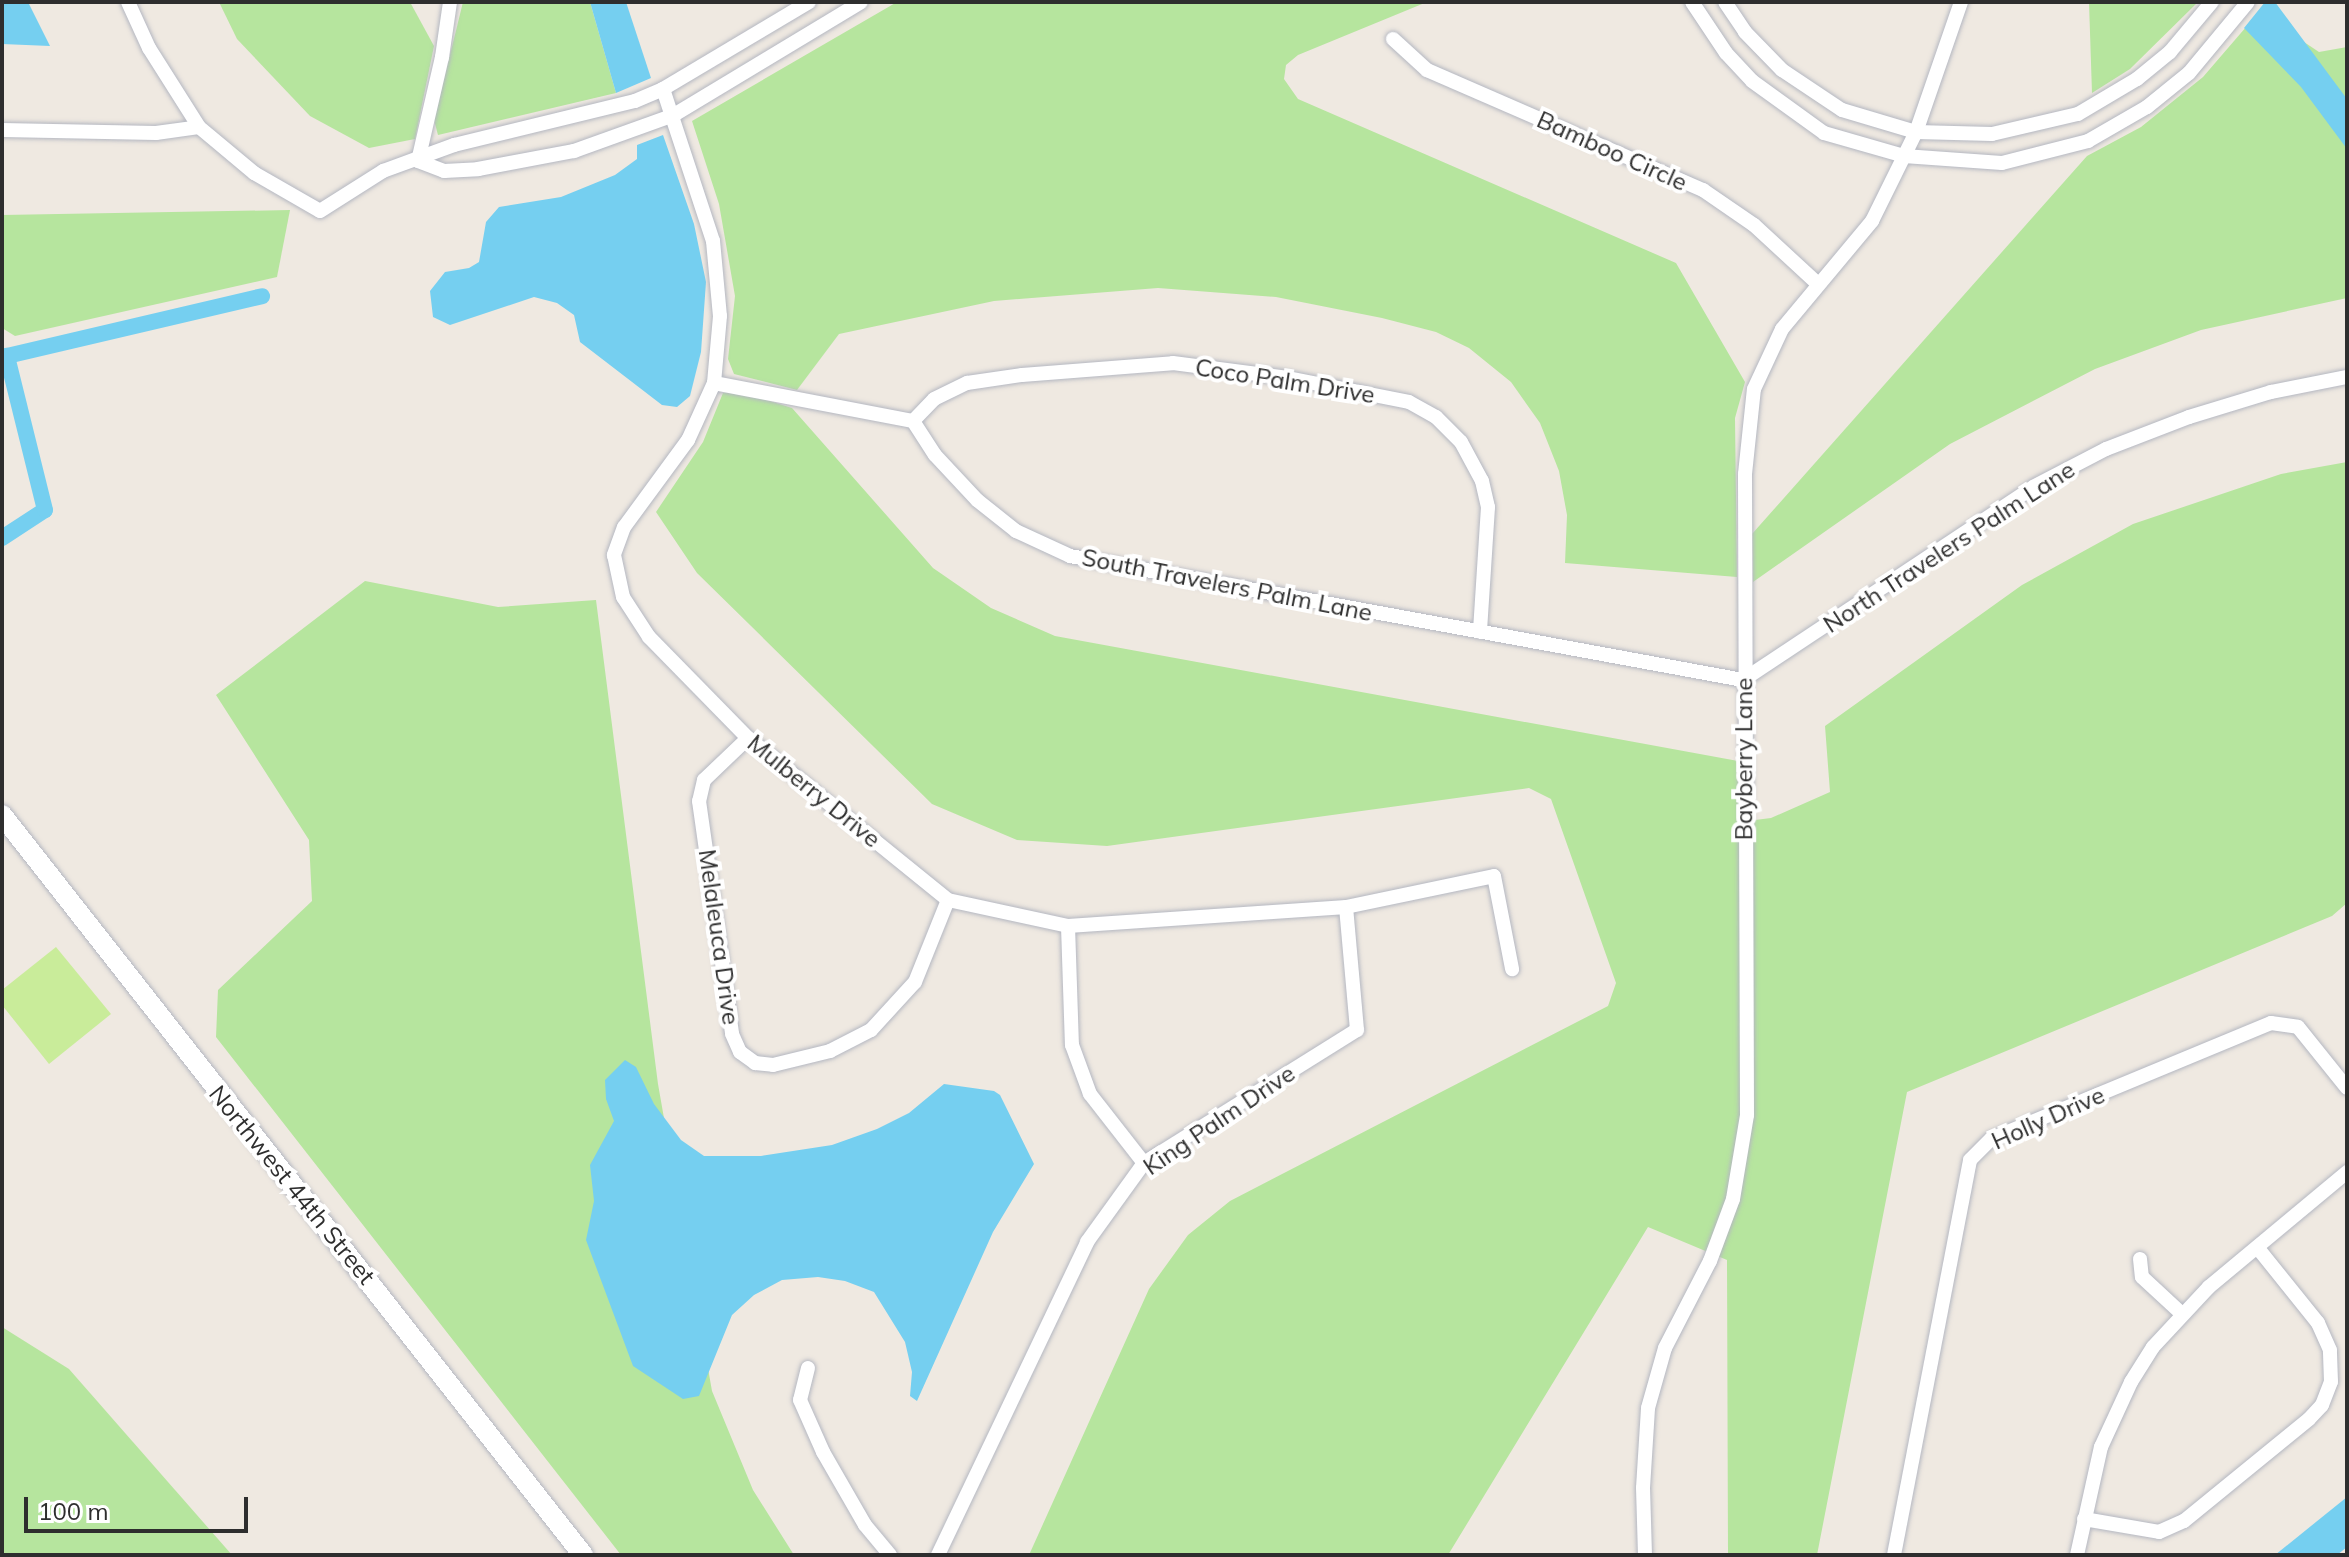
<!DOCTYPE html>
<html>
<head>
<meta charset="utf-8">
<style>
  body { margin:0 }
  #map { position:relative; width:2349px; height:1557px; overflow:hidden; background:#efe9e1; font-family:Mulish,sans-serif }
  div>[style] { position:absolute }
  [style*='--x'] { left:calc(var(--x)*1px); top:calc(var(--y)*1px); width:calc(var(--w)*1px); rotate:calc(var(--a)*1deg) }
  .green>* { inset:0; background:#b6e59e }
  .pitch>* { inset:0; background:#c9ec9a }
  .water>* { inset:0; background:#75cff0 }
  .canal>* { height:16px; margin:-8px; padding:0 8px; transform-origin:8px; border-radius:8px; background:#75cff0 }
  .roads { filter:drop-shadow(0 0 2px #b4b7c1) drop-shadow(0 0 2px #b4b7c1) }
  .street>* { height:14px; margin:-7px; padding:0 7px; transform-origin:7px; border-radius:7px; background:#fff }
  .secondary>* { height:20px; margin:-10px; padding:0 10px; transform-origin:10px; border-radius:10px; background:#fff }
  span { translate:-50% -50%; white-space:nowrap; text-align:center; line-height:1.15; -webkit-text-stroke:8px #fff; paint-order:stroke }
  .street-label { font-size:24px; color:#2e2e2e }
  .frame { position:absolute; inset:0; border:4px solid #2e2e2e; pointer-events:none }
  .scale { position:absolute; left:24px; top:1497px; width:224px; height:36px; box-sizing:border-box; border:4px solid #2e2e2e; border-top:0; padding-left:10px; font-size:24px; line-height:28px; white-space:nowrap; color:#2e2e2e; -webkit-text-stroke:6px #fff; paint-order:stroke }
</style>
</head>
<body>
<div id="map">
  <div class="green">
    <div style="clip-path:polygon(219px 2px,410px 2px,434px 46px,415px 139px,369px 148px,310px 116px,237px 39px)"></div>
    <div style="clip-path:polygon(463px 2px,590px 2px,616px 93px,438px 135px,434px 120px)"></div>
    <div style="clip-path:polygon(897px 2px,1427px 2px,1298px 55px,1286px 65px,1284px 79px,1298px 99px,1676px 263px,1745px 382px,1735px 418px,1737px 577px,1565px 563px,1567px 515px,1559px 471px,1540px 423px,1511px 382px,1469px 348px,1436px 332px,1382px 318px,1276px 297px,1158px 288px,994px 301px,839px 334px,797px 390px,734px 374px,728px 359px,735px 296px,719px 204px,692px 121px)"></div>
    <div style="clip-path:polygon(2089px 2px,2198px 2px,2130px 69px,2092px 93px)"></div>
    <div style="clip-path:polygon(2259px 12px,2319px 52px,2347px 47px,2347px 298px,2201px 330px,2095px 369px,1950px 444px,1753px 582px,1752px 534px,2087px 156px,2141px 127px,2203px 77px)"></div>
    <div style="clip-path:polygon(290px 210px,277px 277px,15px 336px,2px 328px,2px 215px)"></div>
    <div style="clip-path:polygon(735px 390px,792px 408px,933px 568px,991px 608px,1055px 636px,1738px 761px,1739px 822px,1771px 818px,1830px 792px,1825px 726px,2022px 585px,2133px 524px,2281px 474px,2347px 462px,2347px 903px,2332px 916px,1907px 1092px,1817px 1555px,1728px 1555px,1727px 1260px,1648px 1227px,1448px 1555px,1029px 1555px,1149px 1289px,1188px 1235px,1230px 1201px,1608px 1006px,1616px 983px,1551px 799px,1529px 788px,1107px 846px,1017px 840px,932px 804px,697px 573px,656px 512px,703px 442px,723px 393px)"></div>
    <div style="clip-path:polygon(365px 581px,498px 607px,596px 600px,658px 1084px,712px 1391px,753px 1490px,794px 1555px,621px 1555px,216px 1037px,218px 990px,312px 901px,309px 840px,216px 695px)"></div>
    <div style="clip-path:polygon(2px 1327px,69px 1369px,232px 1555px,2px 1555px)"></div>
  </div>
  <div class="pitch">
    <div style="clip-path:polygon(56px 947px,111px 1014px,49px 1064px,2px 1005px,2px 990px)"></div>
  </div>
  <div class="water">
    <div style="clip-path:polygon(2px 2px,28px 2px,50px 46px,2px 44px)"></div>
    <div style="clip-path:polygon(590px 2px,626px 2px,651px 78px,616px 93px)"></div>
    <div style="clip-path:polygon(2265px 2px,2275px 2px,2347px 99px,2347px 149px,2301px 87px,2244px 28px)"></div>
    <div style="clip-path:polygon(663px 135px,694px 224px,706px 282px,701px 352px,690px 396px,677px 407px,662px 405px,580px 342px,574px 315px,557px 303px,534px 297px,450px 325px,433px 317px,430px 291px,445px 272px,469px 268px,479px 262px,486px 222px,499px 207px,561px 197px,615px 175px,637px 159px,637px 145px)"></div>
    <div style="clip-path:polygon(625px 1060px,636px 1067px,654px 1104px,681px 1140px,704px 1156px,761px 1156px,832px 1145px,877px 1129px,909px 1113px,944px 1084px,994px 1091px,1000px 1095px,1034px 1164px,993px 1232px,917px 1401px,910px 1396px,912px 1372px,905px 1342px,874px 1292px,845px 1281px,818px 1277px,782px 1280px,754px 1295px,732px 1315px,699px 1396px,683px 1399px,633px 1366px,586px 1240px,594px 1201px,590px 1165px,614px 1121px,606px 1099px,605px 1080px)"></div>
    <div style="clip-path:polygon(2347px 1497px,2347px 1547px,2337px 1555px,2275px 1555px)"></div>
  </div>
  <div class="canal">
    <div style="--x:2;--y:538;--w:51;--a:-33.1"></div>
    <div style="--x:45;--y:510;--w:159;--a:-103.9"></div>
    <div style="--x:7;--y:356;--w:262;--a:-13.2"></div>
  </div>
  <div class="roads">
    <div class="street">
      <div style="--x:128;--y:2;--w:51;--a:65.5"></div>
      <div style="--x:149;--y:48;--w:93;--a:57.7"></div>
      <div style="--x:199;--y:127;--w:72;--a:39.9"></div>
      <div style="--x:254;--y:173;--w:76;--a:29.9"></div>
      <div style="--x:320;--y:211;--w:75;--a:-32.4"></div>
      <div style="--x:383;--y:171;--w:76;--a:-20.1"></div>
      <div style="--x:454;--y:145;--w:186;--a:-13.7"></div>
      <div style="--x:635;--y:101;--w:30;--a:-23"></div>
      <div style="--x:663;--y:89;--w:170;--a:-30.8"></div>
      <div style="--x:1692;--y:2;--w:61;--a:56.3"></div>
      <div style="--x:1726;--y:53;--w:38;--a:47"></div>
      <div style="--x:1752;--y:81;--w:89;--a:35.8"></div>
      <div style="--x:1824;--y:133;--w:83;--a:16"></div>
      <div style="--x:1904;--y:156;--w:98;--a:4.1"></div>
      <div style="--x:2002;--y:163;--w:89;--a:-14.3"></div>
      <div style="--x:2088;--y:141;--w:68;--a:-30"></div>
      <div style="--x:2147;--y:107;--w:54;--a:-39"></div>
      <div style="--x:2189;--y:73;--w:92;--a:-50.3"></div>
      <div style="--x:1725;--y:2;--w:36;--a:56"></div>
      <div style="--x:1745;--y:32;--w:53;--a:45.8"></div>
      <div style="--x:1782;--y:70;--w:72;--a:33.7"></div>
      <div style="--x:1842;--y:110;--w:77;--a:16.6"></div>
      <div style="--x:1916;--y:132;--w:76;--a:1.5"></div>
      <div style="--x:1992;--y:134;--w:88;--a:-13.1"></div>
      <div style="--x:2078;--y:114;--w:69;--a:-30.7"></div>
      <div style="--x:2137;--y:79;--w:43;--a:-39.3"></div>
      <div style="--x:2170;--y:52;--w:65;--a:-50"></div>
      <div style="--x:1393;--y:39;--w:46;--a:42.4"></div>
      <div style="--x:1427;--y:70;--w:301;--a:23.5"></div>
      <div style="--x:1703;--y:190;--w:62;--a:34.5"></div>
      <div style="--x:1754;--y:225;--w:87;--a:42.7"></div>
      <div style="--x:663;--y:89;--w:160;--a:71.8"></div>
      <div style="--x:713;--y:241;--w:75;--a:84.7"></div>
      <div style="--x:720;--y:316;--w:67;--a:95.1"></div>
      <div style="--x:714;--y:383;--w:63;--a:114.5"></div>
      <div style="--x:688;--y:440;--w:108;--a:126.3"></div>
      <div style="--x:624;--y:527;--w:30;--a:110"></div>
      <div style="--x:614;--y:555;--w:43;--a:77.9"></div>
      <div style="--x:623;--y:597;--w:48;--a:57"></div>
      <div style="--x:649;--y:637;--w:141;--a:45.6"></div>
      <div style="--x:748;--y:738;--w:257;--a:39"></div>
      <div style="--x:948;--y:900;--w:123;--a:12.2"></div>
      <div style="--x:1068;--y:926;--w:279;--a:-3.9"></div>
      <div style="--x:1346;--y:907;--w:151;--a:-11.8"></div>
      <div style="--x:1494;--y:876;--w:95;--a:79"></div>
      <div style="--x:2;--y:130;--w:154;--a:1.1"></div>
      <div style="--x:156;--y:133;--w:43;--a:-7.9"></div>
      <div style="--x:418;--y:161;--w:28;--a:21"></div>
      <div style="--x:444;--y:171;--w:34;--a:-3"></div>
      <div style="--x:478;--y:169;--w:98;--a:-10.6"></div>
      <div style="--x:574;--y:151;--w:106;--a:-19.8"></div>
      <div style="--x:674;--y:115;--w:218;--a:-31.1"></div>
      <div style="--x:418;--y:161;--w:107;--a:-77"></div>
      <div style="--x:442;--y:57;--w:56;--a:-81.7"></div>
      <div style="--x:714;--y:383;--w:203;--a:10.8"></div>
      <div style="--x:913;--y:421;--w:40;--a:57.1"></div>
      <div style="--x:935;--y:455;--w:62;--a:47"></div>
      <div style="--x:977;--y:500;--w:50;--a:38.5"></div>
      <div style="--x:1016;--y:531;--w:60;--a:24.8"></div>
      <div style="--x:1070;--y:556;--w:684;--a:10.44"></div>
      <div style="--x:1743;--y:680;--w:348;--a:-33.6"></div>
      <div style="--x:2033;--y:487;--w:82;--a:-27.5"></div>
      <div style="--x:2106;--y:449;--w:89;--a:-21.1"></div>
      <div style="--x:2189;--y:417;--w:86;--a:-17"></div>
      <div style="--x:2271;--y:392;--w:77;--a:-11.2"></div>
      <div style="--x:913;--y:421;--w:30;--a:-46"></div>
      <div style="--x:934;--y:399;--w:37;--a:-26"></div>
      <div style="--x:967;--y:383;--w:56;--a:-8.3"></div>
      <div style="--x:1022;--y:375;--w:151;--a:-4.5"></div>
      <div style="--x:1173;--y:363;--w:116;--a:7.4"></div>
      <div style="--x:1288;--y:378;--w:123;--a:11.2"></div>
      <div style="--x:1409;--y:402;--w:31;--a:29"></div>
      <div style="--x:1436;--y:417;--w:35;--a:45"></div>
      <div style="--x:1461;--y:442;--w:44;--a:61.7"></div>
      <div style="--x:1482;--y:481;--w:27;--a:77"></div>
      <div style="--x:1488;--y:507;--w:125;--a:93.7"></div>
      <div style="--x:748;--y:738;--w:61;--a:136.3"></div>
      <div style="--x:704;--y:780;--w:22;--a:103"></div>
      <div style="--x:699;--y:801;--w:235;--a:81.9"></div>
      <div style="--x:732;--y:1034;--w:20;--a:66"></div>
      <div style="--x:740;--y:1052;--w:19;--a:36"></div>
      <div style="--x:755;--y:1063;--w:18;--a:6"></div>
      <div style="--x:773;--y:1065;--w:59;--a:-13.8"></div>
      <div style="--x:830;--y:1051;--w:46;--a:-27.1"></div>
      <div style="--x:871;--y:1030;--w:65;--a:-47.5"></div>
      <div style="--x:915;--y:982;--w:88;--a:-68.1"></div>
      <div style="--x:1068;--y:926;--w:119;--a:88.1"></div>
      <div style="--x:1072;--y:1045;--w:52;--a:69.8"></div>
      <div style="--x:1090;--y:1094;--w:88;--a:52"></div>
      <div style="--x:2140;--y:1259;--w:18;--a:84"></div>
      <div style="--x:2142;--y:1277;--w:54;--a:42.8"></div>
      <div style="--x:808;--y:1368;--w:33;--a:104"></div>
      <div style="--x:800;--y:1400;--w:57;--a:66.1"></div>
      <div style="--x:823;--y:1452;--w:84;--a:60.1"></div>
      <div style="--x:865;--y:1525;--w:39;--a:50"></div>
      <div style="--x:2084;--y:1519;--w:76;--a:9.8"></div>
      <div style="--x:2159;--y:1532;--w:27;--a:-24"></div>
      <div style="--x:2184;--y:1521;--w:161;--a:-39.2"></div>
      <div style="--x:2309;--y:1419;--w:19;--a:-47"></div>
      <div style="--x:2322;--y:1405;--w:25;--a:-69"></div>
      <div style="--x:2331;--y:1382;--w:32;--a:-92"></div>
      <div style="--x:2330;--y:1350;--w:30;--a:-114"></div>
      <div style="--x:2318;--y:1323;--w:97;--a:-128.8"></div>
      <div style="--x:938;--y:1555;--w:347;--a:-64.5"></div>
      <div style="--x:1087;--y:1242;--w:97;--a:-54.2"></div>
      <div style="--x:1144;--y:1163;--w:251;--a:-32"></div>
      <div style="--x:1357;--y:1030;--w:123;--a:-95.1"></div>
      <div style="--x:1645;--y:1555;--w:67;--a:-91.7"></div>
      <div style="--x:1643;--y:1488;--w:80;--a:-86.4"></div>
      <div style="--x:1648;--y:1408;--w:62;--a:-74.2"></div>
      <div style="--x:1665;--y:1348;--w:98;--a:-62.7"></div>
      <div style="--x:1710;--y:1261;--w:66;--a:-69.6"></div>
      <div style="--x:1733;--y:1199;--w:85;--a:-80.5"></div>
      <div style="--x:1747;--y:1115;--w:641;--a:-90.18"></div>
      <div style="--x:1745;--y:474;--w:85;--a:-84"></div>
      <div style="--x:1754;--y:389;--w:66;--a:-65"></div>
      <div style="--x:1782;--y:329;--w:141;--a:-50.2"></div>
      <div style="--x:1872;--y:221;--w:99;--a:-63.7"></div>
      <div style="--x:1916;--y:132;--w:138;--a:-70.9"></div>
      <div style="--x:1894;--y:1555;--w:402;--a:-79.1"></div>
      <div style="--x:1970;--y:1160;--w:30;--a:-45"></div>
      <div style="--x:1991;--y:1139;--w:303;--a:-22.5"></div>
      <div style="--x:2271;--y:1023;--w:27;--a:8"></div>
      <div style="--x:2298;--y:1027;--w:78;--a:51.2"></div>
      <div style="--x:2077;--y:1555;--w:111;--a:-77.5"></div>
      <div style="--x:2101;--y:1447;--w:72;--a:-65.2"></div>
      <div style="--x:2131;--y:1382;--w:41;--a:-57.8"></div>
      <div style="--x:2153;--y:1347;--w:82;--a:-47"></div>
      <div style="--x:2209;--y:1287;--w:180;--a:-39.8"></div>
    </div>
    <div class="secondary">
      <div style="--x:2;--y:815;--w:941;--a:51.86"></div>
    </div>
  </div>
  <div class="street-label">
    <span style="left:1612px;top:151px;rotate:24deg">Bamboo Circle</span>
    <span style="left:1285px;top:381px;rotate:9deg">Coco Palm Drive</span>
    <span style="left:1949px;top:547px;rotate:-33deg">North Travelers Palm Lane</span>
    <span style="left:1227px;top:585px;rotate:11deg">South Travelers Palm Lane</span>
    <span style="left:1744px;top:759px;rotate:-90deg">Bayberry Lane</span>
    <span style="left:814px;top:791px;rotate:39deg">Mulberry Drive</span>
    <span style="left:719px;top:937px;rotate:82deg">Melaleuca Drive</span>
    <span style="left:2048px;top:1118px;rotate:-24deg">Holly Drive</span>
    <span style="left:1219px;top:1120px;rotate:-34deg">King Palm Drive</span>
    <span style="left:292px;top:1185px;rotate:51deg">Northwest 44th Street</span>
  </div>
  <div class="frame"></div>
  <div class="scale">100 m</div>
</div>
</body>
</html>
